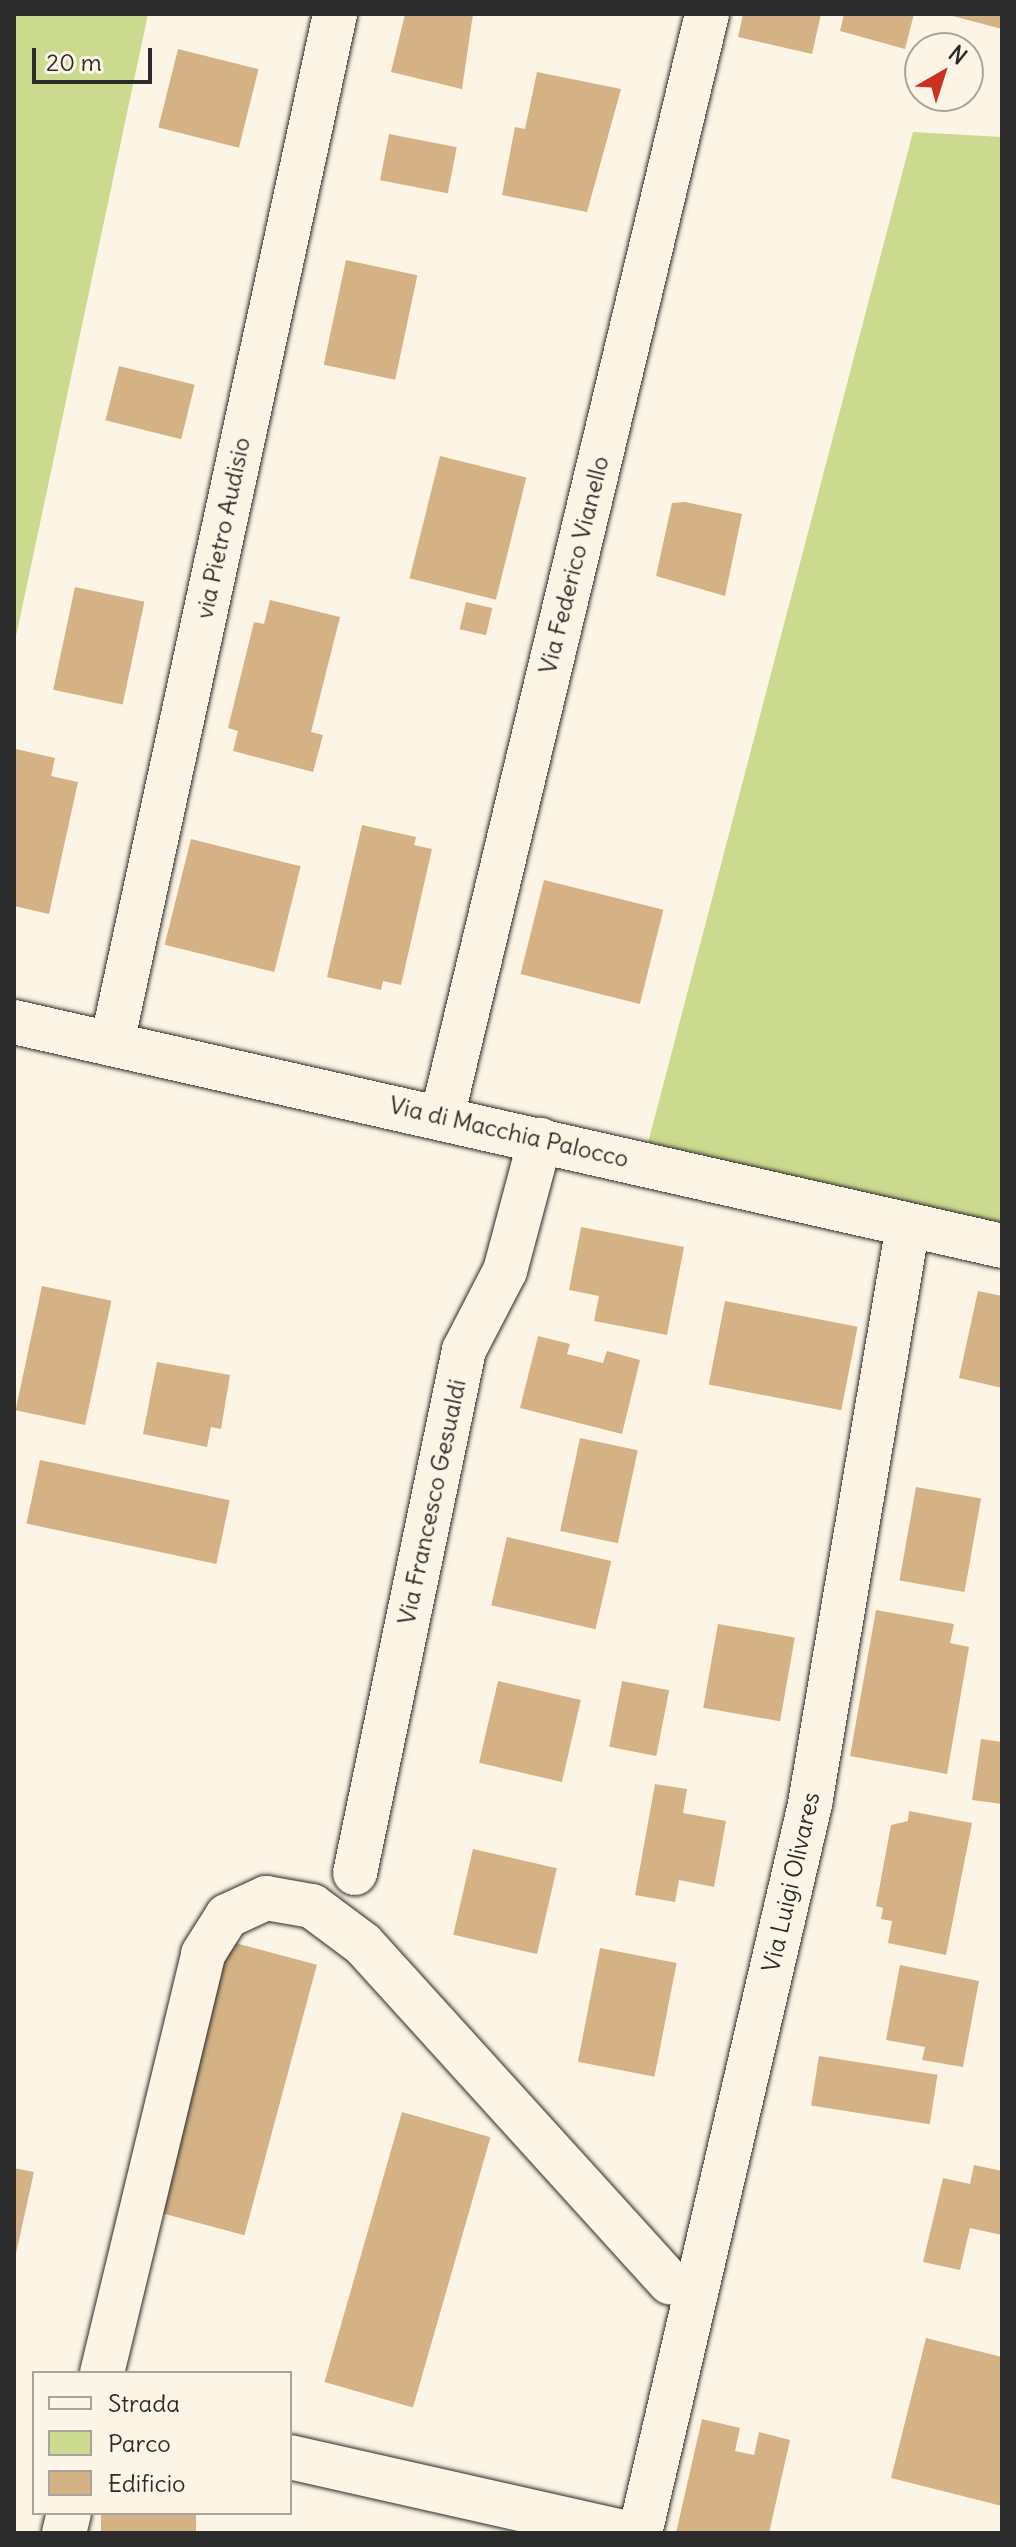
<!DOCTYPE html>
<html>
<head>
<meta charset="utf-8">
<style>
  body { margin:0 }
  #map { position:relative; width:1016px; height:2547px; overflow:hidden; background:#fcf5e5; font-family:Delius,sans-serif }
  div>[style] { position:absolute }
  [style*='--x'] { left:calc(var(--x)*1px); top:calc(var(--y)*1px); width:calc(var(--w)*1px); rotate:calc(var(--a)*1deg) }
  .green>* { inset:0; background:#cbda8e }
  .building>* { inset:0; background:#d4b286; transform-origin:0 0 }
  .roads { filter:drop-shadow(0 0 2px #2b2b2b) drop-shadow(0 0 2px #2b2b2b) }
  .minor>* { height:44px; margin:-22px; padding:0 22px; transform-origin:22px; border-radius:22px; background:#fcf5e5 }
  span { translate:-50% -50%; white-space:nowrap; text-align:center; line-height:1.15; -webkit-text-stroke:6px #fcf5e5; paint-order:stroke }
  .street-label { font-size:24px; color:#2b2b2b }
  .frame { position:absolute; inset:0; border:16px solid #2b2b2b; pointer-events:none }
  .legend { position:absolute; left:32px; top:2371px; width:260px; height:144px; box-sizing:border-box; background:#fcf5e5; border:2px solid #a8a49b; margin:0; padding:10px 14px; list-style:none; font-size:24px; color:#2b2b2b }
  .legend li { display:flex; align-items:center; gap:16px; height:40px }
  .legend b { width:40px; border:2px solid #a8a49b }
  .north { position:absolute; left:904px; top:32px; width:80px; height:80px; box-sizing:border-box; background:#fcf5e5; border:2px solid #a8a49b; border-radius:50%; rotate:39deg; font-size:22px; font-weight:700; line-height:32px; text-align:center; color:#2b2b2b }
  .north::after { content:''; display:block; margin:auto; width:28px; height:36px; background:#c8321e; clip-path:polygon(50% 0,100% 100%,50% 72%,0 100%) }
  .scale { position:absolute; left:32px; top:48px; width:120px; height:36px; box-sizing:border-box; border:4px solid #2b2b2b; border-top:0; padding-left:10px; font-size:24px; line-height:28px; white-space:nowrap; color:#2b2b2b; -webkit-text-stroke:6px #fcf5e5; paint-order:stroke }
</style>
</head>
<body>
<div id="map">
  <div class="green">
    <div style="clip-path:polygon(14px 14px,148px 14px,14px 646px)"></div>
    <div style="clip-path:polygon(913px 132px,1002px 137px,1002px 1246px,643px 1162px)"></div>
  </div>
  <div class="building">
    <div style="clip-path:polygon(405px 14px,473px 14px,462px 89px,391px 72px)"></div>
    <div style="clip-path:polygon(743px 14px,821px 14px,812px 54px,738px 37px)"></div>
    <div style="clip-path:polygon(844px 14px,914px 14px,905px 49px,840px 31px)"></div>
    <div style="clip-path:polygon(950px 14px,1002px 14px,1002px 29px,949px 15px)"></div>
    <div style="left:178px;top:49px;width:83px;height:81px;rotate:14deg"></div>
    <div style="clip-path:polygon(537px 72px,621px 89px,587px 212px,502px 195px,515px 127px,525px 129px)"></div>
    <div style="left:389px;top:134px;width:69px;height:47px;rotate:11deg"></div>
    <div style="left:346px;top:260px;width:73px;height:107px;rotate:12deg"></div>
    <div style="left:119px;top:366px;width:78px;height:56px;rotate:14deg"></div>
    <div style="left:440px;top:456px;width:89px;height:126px;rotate:14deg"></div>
    <div style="clip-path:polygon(685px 502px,742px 514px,725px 596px,656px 576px,672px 503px)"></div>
    <div style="left:75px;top:587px;width:71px;height:105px;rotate:12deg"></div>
    <div style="clip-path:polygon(270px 600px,340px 617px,311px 732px,323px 735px,313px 772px,233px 751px,238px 731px,228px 728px,254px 622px,264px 624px)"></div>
    <div style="left:466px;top:602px;width:27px;height:28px;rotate:13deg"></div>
    <div style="clip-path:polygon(16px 749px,55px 758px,51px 776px,78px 782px,49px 914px,14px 906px)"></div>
    <div style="clip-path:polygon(362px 825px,416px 837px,414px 845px,432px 849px,401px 985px,383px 981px,381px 990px,327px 977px)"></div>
    <div style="left:191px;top:839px;width:113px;height:109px;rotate:14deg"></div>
    <div style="left:544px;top:880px;width:123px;height:97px;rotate:14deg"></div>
    <div style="clip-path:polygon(581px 1227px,684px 1247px,667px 1335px,594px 1321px,599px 1296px,569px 1290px)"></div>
    <div style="left:42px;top:1286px;width:71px;height:127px;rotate:12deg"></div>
    <div style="clip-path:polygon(978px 1291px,1002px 1296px,1002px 1388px,959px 1378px)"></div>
    <div style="left:725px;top:1301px;width:135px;height:85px;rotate:11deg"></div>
    <div style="clip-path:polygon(538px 1336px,570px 1344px,567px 1354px,603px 1363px,607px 1351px,640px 1360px,622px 1434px,520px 1408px)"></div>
    <div style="clip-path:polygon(157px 1362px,230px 1375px,221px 1429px,211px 1427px,207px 1447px,143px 1434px)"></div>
    <div style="left:580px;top:1438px;width:59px;height:95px;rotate:12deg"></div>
    <div style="left:40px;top:1460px;width:194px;height:65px;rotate:12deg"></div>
    <div style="left:916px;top:1487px;width:66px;height:95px;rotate:10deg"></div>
    <div style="left:507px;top:1537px;width:107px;height:70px;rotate:13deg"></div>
    <div style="clip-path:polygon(876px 1610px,954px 1624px,950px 1643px,969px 1647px,947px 1774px,850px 1756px)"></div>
    <div style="left:718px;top:1624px;width:78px;height:85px;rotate:10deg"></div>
    <div style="left:498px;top:1681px;width:85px;height:84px;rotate:13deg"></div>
    <div style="left:622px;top:1681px;width:48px;height:67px;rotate:11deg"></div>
    <div style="clip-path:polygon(981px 1739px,1002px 1742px,1002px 1804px,972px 1800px)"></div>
    <div style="clip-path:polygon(655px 1784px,687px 1789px,683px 1813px,726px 1821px,714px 1887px,679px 1880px,675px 1902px,635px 1895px)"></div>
    <div style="clip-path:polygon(909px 1811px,972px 1823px,946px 1955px,888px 1943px,892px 1921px,881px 1919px,883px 1908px,876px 1906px,891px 1825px,908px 1821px)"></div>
    <div style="left:473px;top:1849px;width:86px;height:88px;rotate:13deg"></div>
    <div style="left:228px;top:1941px;width:92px;height:280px;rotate:15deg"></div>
    <div style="left:600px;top:1948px;width:78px;height:116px;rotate:11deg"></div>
    <div style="clip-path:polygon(900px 1965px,979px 1981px,963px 2067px,922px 2060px,925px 2047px,886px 2040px)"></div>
    <div style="left:819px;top:2056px;width:120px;height:50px;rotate:9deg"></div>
    <div style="left:402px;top:2112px;width:92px;height:281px;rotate:16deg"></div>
    <div style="clip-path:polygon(974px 2165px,1002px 2171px,1002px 2235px,970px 2228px,960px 2270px,923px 2262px,943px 2178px,970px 2184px)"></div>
    <div style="clip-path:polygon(14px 2168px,34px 2172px,15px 2258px,14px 2258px)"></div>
    <div style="clip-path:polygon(926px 2338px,1002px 2357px,1002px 2506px,891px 2478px)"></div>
    <div style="clip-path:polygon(702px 2419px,740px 2428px,735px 2451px,754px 2455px,759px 2432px,790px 2440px,769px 2533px,676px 2533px)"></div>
    <div style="left:101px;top:2513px;width:95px;height:20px"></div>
  </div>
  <div class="roads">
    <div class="minor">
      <div style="--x:14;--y:1022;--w:1013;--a:12.77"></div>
      <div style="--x:112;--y:1043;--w:1053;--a:-77.77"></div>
      <div style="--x:442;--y:1117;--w:1134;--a:-76.49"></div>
      <div style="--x:355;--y:1873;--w:534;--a:-78.23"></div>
      <div style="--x:464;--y:1350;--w:89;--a:-62.6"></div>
      <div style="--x:505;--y:1271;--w:136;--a:-75"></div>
      <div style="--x:102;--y:2373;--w:431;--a:-76.4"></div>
      <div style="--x:203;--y:1954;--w:45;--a:-57.7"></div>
      <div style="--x:227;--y:1916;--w:43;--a:-24.8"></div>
      <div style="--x:266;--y:1898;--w:47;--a:9.9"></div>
      <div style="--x:312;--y:1906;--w:64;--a:36.7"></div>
      <div style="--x:363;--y:1944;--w:457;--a:47.8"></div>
      <div style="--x:290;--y:2457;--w:345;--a:12.7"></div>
      <div style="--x:64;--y:2533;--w:21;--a:-76"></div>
      <div style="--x:640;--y:2533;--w:749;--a:-76.87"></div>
      <div style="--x:810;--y:1804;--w:587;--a:-80.39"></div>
    </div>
  </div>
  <div class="street-label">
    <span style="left:223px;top:528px;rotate:-78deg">via Pietro Audisio</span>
    <span style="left:574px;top:565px;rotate:-76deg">Via Federico Vianello</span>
    <span style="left:509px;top:1132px;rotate:13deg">Via di Macchia Palocco</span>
    <span style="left:432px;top:1502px;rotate:-78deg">Via Francesco Gesualdi</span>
    <span style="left:791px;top:1882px;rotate:-77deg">Via Luigi Olivares</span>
  </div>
  <div class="frame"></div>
  <ul class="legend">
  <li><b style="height:10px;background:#fcf5e5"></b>Strada</li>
  <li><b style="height:22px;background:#cbda8e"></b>Parco</li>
  <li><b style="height:22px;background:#d4b286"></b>Edificio</li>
  </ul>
  <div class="north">N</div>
  <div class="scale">20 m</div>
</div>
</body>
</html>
